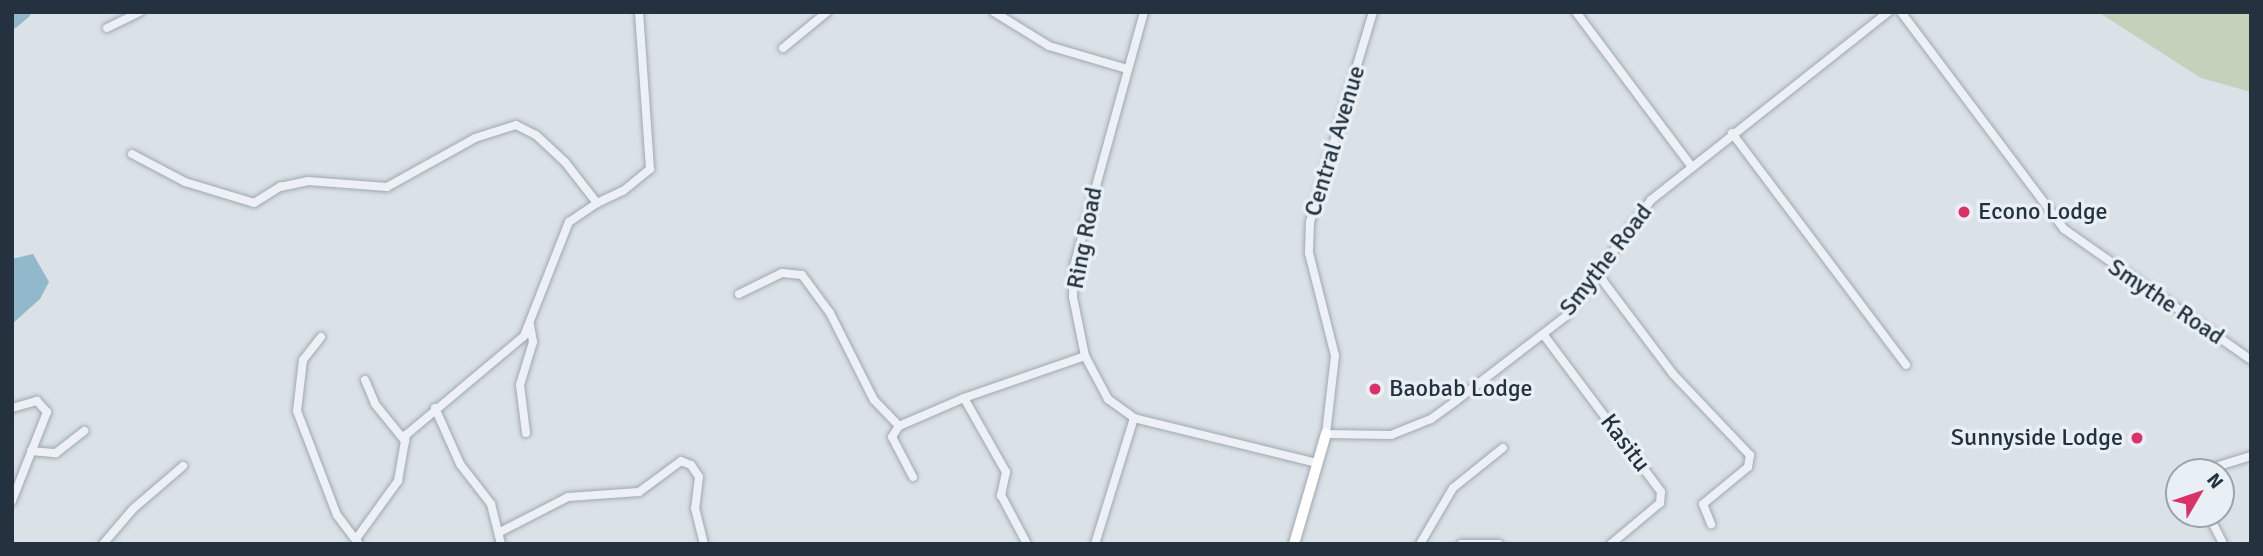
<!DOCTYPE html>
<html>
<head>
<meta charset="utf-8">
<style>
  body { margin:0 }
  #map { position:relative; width:2263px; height:556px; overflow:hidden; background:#dae1e7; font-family:Signika,sans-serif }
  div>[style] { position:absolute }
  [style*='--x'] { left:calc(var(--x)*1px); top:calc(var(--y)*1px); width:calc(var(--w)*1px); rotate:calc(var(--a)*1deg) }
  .green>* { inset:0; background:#c5d1bb }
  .water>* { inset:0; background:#91b8cb }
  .river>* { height:14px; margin:-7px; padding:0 7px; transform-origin:7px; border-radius:7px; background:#91b8cb }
  .roads { filter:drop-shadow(0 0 2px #9fa9b1) drop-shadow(0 0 2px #9fa9b1) }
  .street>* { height:8px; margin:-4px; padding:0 4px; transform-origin:4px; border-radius:4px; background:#edf1f5 }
  .secondary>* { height:10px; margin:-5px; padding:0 5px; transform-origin:5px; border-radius:5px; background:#fff }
  .dots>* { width:19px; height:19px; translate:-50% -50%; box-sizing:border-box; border:4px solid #e9f0f5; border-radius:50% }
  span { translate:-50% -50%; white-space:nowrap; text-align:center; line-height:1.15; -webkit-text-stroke:7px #e9f0f5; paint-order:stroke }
  .street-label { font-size:24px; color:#23323e }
  .poi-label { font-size:24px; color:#23323e }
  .left { translate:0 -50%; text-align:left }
  .right { translate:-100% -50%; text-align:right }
  .frame { position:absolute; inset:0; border:14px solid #23323e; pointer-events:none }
  .north { position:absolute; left:2165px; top:458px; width:70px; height:70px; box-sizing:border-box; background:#e9f0f5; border:2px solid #9aa4ac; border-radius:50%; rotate:51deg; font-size:19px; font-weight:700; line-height:28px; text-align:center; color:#23323e }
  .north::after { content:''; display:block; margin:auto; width:24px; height:32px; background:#da3169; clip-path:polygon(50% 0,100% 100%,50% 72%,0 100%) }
</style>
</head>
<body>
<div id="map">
  <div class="green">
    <div style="clip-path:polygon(2098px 12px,2251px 12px,2251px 92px,2201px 78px)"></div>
  </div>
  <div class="water">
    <div style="clip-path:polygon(33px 254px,49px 282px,40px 299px,12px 324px,12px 259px)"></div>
  </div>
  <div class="river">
    <div style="--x:12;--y:22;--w:16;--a:-40"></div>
  </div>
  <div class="roads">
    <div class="street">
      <div style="--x:994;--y:12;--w:65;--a:31.7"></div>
      <div style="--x:1049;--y:46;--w:81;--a:16.4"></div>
      <div style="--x:1144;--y:12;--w:263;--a:105.4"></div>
      <div style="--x:1074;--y:266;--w:31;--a:92"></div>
      <div style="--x:1073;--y:297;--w:60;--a:78.5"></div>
      <div style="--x:1085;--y:356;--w:49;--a:61.9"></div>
      <div style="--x:1108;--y:399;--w:32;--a:36"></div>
      <div style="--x:1134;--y:418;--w:188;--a:13.8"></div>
      <div style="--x:1373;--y:12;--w:219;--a:106.7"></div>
      <div style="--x:1310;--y:222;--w:31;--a:92"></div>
      <div style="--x:1309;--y:253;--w:106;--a:75.8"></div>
      <div style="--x:1335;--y:356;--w:79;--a:96.6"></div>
      <div style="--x:1326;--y:434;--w:65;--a:0.9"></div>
      <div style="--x:1391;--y:435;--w:43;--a:-21.8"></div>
      <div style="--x:1431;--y:419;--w:32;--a:-36"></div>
      <div style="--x:1457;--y:400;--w:138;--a:-37.6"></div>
      <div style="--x:1566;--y:316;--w:144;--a:-53.8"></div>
      <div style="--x:1651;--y:200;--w:303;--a:-38.4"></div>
      <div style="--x:1576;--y:12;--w:192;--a:53.2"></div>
      <div style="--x:1901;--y:12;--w:271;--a:53.1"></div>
      <div style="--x:2064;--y:229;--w:228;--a:35"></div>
      <div style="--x:107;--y:28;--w:37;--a:-26"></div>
      <div style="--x:783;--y:48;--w:57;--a:-39.3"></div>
      <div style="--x:1732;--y:133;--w:290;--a:53.1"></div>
      <div style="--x:132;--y:154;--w:60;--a:27.8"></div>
      <div style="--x:185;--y:182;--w:72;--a:16.9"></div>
      <div style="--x:254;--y:203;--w:31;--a:-32"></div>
      <div style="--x:280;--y:187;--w:29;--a:-12"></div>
      <div style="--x:308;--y:181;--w:79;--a:4.3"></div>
      <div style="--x:387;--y:187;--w:101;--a:-29.1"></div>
      <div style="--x:475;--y:138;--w:43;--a:-17.6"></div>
      <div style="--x:516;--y:125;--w:22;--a:27"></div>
      <div style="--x:536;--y:135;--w:40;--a:43"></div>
      <div style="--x:565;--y:162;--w:52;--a:52"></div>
      <div style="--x:597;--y:203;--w:29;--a:-25"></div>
      <div style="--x:623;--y:191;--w:35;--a:-39"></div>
      <div style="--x:650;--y:169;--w:157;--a:-94"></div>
      <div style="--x:1597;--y:273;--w:126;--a:53"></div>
      <div style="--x:1673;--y:374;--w:112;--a:46.5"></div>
      <div style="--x:1750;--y:455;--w:12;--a:99"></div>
      <div style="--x:1748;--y:467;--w:58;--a:140.6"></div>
      <div style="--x:1703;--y:504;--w:22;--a:68"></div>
      <div style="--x:739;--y:294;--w:48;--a:-26"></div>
      <div style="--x:782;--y:273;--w:20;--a:6"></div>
      <div style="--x:802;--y:275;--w:47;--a:53.6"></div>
      <div style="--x:830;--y:313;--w:97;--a:63.2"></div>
      <div style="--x:874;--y:400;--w:36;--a:46"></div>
      <div style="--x:1543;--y:334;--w:197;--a:53.2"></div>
      <div style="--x:1661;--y:492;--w:11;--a:95"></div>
      <div style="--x:1660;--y:503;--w:64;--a:140.1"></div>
      <div style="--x:321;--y:337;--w:29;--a:128"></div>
      <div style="--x:303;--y:360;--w:51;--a:96.7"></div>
      <div style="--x:297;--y:411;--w:111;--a:69"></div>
      <div style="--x:337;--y:515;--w:36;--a:53"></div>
      <div style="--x:365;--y:380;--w:26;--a:67"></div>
      <div style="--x:375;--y:404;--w:48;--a:51"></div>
      <div style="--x:964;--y:398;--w:85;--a:60.4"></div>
      <div style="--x:1006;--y:472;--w:24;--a:102"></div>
      <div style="--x:1001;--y:495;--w:55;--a:62"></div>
      <div style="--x:12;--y:408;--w:26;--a:-16"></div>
      <div style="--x:37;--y:401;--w:15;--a:48"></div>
      <div style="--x:47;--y:412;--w:96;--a:111.5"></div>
      <div style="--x:435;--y:408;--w:61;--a:65.9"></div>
      <div style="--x:460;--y:464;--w:51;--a:52.2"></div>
      <div style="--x:491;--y:504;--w:41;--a:76"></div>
      <div style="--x:526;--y:433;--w:48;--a:-97.1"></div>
      <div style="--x:520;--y:385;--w:45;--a:-73.2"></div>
      <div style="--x:533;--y:342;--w:17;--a:-100"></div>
      <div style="--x:31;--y:451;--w:25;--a:5"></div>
      <div style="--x:56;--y:453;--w:36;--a:-38"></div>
      <div style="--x:2199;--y:472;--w:54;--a:-17.1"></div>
      <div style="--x:913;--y:477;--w:45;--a:-117.7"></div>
      <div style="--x:892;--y:437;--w:13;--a:-58"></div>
      <div style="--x:899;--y:426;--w:71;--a:-23.3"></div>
      <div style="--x:964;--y:398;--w:128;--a:-19.1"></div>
      <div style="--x:2208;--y:514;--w:34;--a:63"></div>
      <div style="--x:500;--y:532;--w:76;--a:-27.2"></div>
      <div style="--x:568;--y:497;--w:71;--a:-4"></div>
      <div style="--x:639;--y:492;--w:52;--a:-36.4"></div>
      <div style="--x:681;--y:461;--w:11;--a:22"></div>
      <div style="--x:691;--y:465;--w:14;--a:56"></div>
      <div style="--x:699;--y:477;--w:31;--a:97"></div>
      <div style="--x:695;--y:508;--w:37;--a:76"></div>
      <div style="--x:356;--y:539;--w:72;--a:-54.1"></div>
      <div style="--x:398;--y:481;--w:47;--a:-80.1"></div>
      <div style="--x:406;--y:435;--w:154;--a:-40"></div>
      <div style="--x:524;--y:336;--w:123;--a:-68.5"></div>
      <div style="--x:569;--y:222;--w:34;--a:-34"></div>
      <div style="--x:103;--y:544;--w:46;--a:-49.4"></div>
      <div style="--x:133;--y:509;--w:66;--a:-40.7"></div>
      <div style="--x:1095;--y:544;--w:132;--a:-72.8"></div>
      <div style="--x:1420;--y:544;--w:65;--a:-59.5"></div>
      <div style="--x:1453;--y:488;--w:64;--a:-38.7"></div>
      <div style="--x:1461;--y:544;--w:38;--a:0"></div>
    </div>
    <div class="secondary">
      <div style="--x:1294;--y:544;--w:115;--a:-73.8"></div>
    </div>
  </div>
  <div class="dots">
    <div style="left:1964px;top:212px;background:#da3169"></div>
    <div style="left:1375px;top:389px;background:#da3169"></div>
    <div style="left:2137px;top:438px;background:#da3169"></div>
  </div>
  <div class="street-label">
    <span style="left:1335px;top:141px;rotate:-73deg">Central Avenue</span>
    <span style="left:1085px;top:238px;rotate:-79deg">Ring Road</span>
    <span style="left:1606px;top:260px;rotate:-52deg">Smythe Road</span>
    <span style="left:2166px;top:302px;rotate:34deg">Smythe Road</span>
    <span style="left:1625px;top:443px;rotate:53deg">Kasitu</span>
  </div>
  <div class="poi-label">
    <span class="left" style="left:1978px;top:212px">Econo Lodge</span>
    <span class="left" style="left:1389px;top:389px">Baobab Lodge</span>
    <span class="right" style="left:2123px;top:438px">Sunnyside Lodge</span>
  </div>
  <div class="frame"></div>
  <div class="north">N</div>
</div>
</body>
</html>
